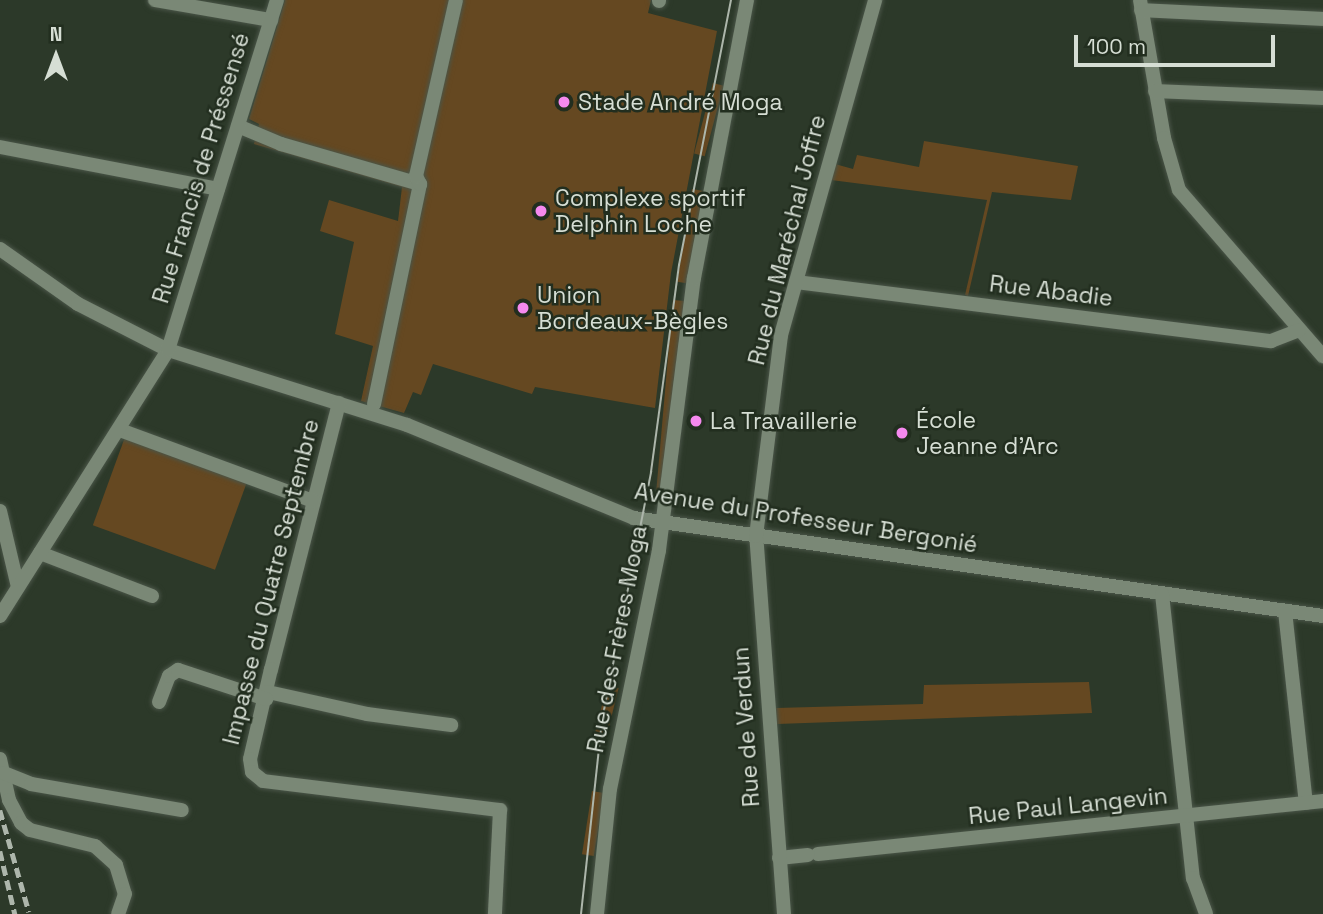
<!DOCTYPE html>
<html>
<head>
<meta charset="utf-8">
<style>
  body { margin:0 }
  #map { position:relative; width:1323px; height:914px; overflow:hidden; background:#2c3929; font-family:"Space Grotesk",sans-serif }
  div>[style] { position:absolute }
  [style*='--x'] { left:calc(var(--x)*1px); top:calc(var(--y)*1px); width:calc(var(--w)*1px); rotate:calc(var(--a)*1deg) }
  .green>* { inset:0; background:#654821; transform-origin:0 0 }
  .roads { filter:drop-shadow(0 0 2px #4a5548) drop-shadow(0 0 2px #4a5548) }
  .minor>* { height:14px; margin:-7px; padding:0 7px; transform-origin:7px; border-radius:7px; background:#7a8876 }
  .tram>* { height:2px; margin:-1px; padding:0 1px; transform-origin:1px; border-radius:1px; background:#adb6ab }
  .rail>* { height:4.5px; margin-top:-2.25px; transform-origin:0; background:repeating-linear-gradient(90deg,#adb6ab 0 10px,transparent 0 15px) }
  .dots>* { width:19px; height:19px; translate:-50% -50%; box-sizing:border-box; border:4px solid #222e1f; border-radius:50% }
  span { translate:-50% -50%; white-space:nowrap; text-align:center; line-height:1.15; -webkit-text-stroke:5px #222e1f; paint-order:stroke }
  .poi-label { font-size:23px; color:#d6ded4 }
  .left { translate:0 -50%; text-align:left }
  .street-label { font-size:23px; color:#d6ded4 }
  .north { position:absolute; left:21px; top:21px; width:70px; height:70px; -webkit-text-stroke:5px #222e1f; paint-order:stroke; rotate:0deg; font-size:19px; font-weight:700; line-height:28px; text-align:center; color:#d6ded4 }
  .north::after { content:''; display:block; margin:auto; width:24px; height:32px; background:#d6ded4; clip-path:polygon(50% 0,100% 100%,50% 72%,0 100%) }
  .scale { position:absolute; left:1074px; top:35px; width:201px; height:32px; box-sizing:border-box; border:4px solid #d6ded4; border-top:0; padding-left:9px; font-size:21px; line-height:24px; white-space:nowrap; color:#d6ded4; -webkit-text-stroke:5px #222e1f; paint-order:stroke }
</style>
</head>
<body>
<div id="map">
  <div class="green">
    <div style="clip-path:polygon(285px 0,651px 0,648px 13px,717px 31px,671px 273px,655px 408px,535px 387px,532px 394px,433px 364px,421px 395px,413px 392px,404px 413px,361px 401px,373px 346px,335px 334px,354px 242px,320px 231px,329px 200px,398px 221px,402px 187px,254px 144px,259px 124px,249px 119px)"></div>
    <div style="left:713px;top:83px;width:11px;height:73px;rotate:15deg"></div>
    <div style="clip-path:polygon(924px 141px,1078px 166px,1071px 200px,992px 192px,968px 296px,965px 295px,987px 200px,831px 180px,835px 164px,853px 169px,857px 155px,919px 167px)"></div>
    <div style="left:692px;top:189px;width:12px;height:94px;rotate:9deg"></div>
    <div style="left:673px;top:300px;width:12px;height:193px;rotate:5deg"></div>
    <div style="left:125px;top:437px;width:130px;height:94px;rotate:20deg"></div>
    <div style="clip-path:polygon(1089px 682px,1092px 713px,777px 724px,776px 708px,923px 704px,924px 685px)"></div>
    <div style="left:607px;top:685px;width:12px;height:48px;rotate:14deg"></div>
    <div style="left:592px;top:791px;width:12px;height:64px;rotate:9deg"></div>
  </div>
  <div class="roads">
    <div class="minor">
      <div style="--x:155;--y:0;--w:118;--a:9.8"></div>
      <div style="--x:1140;--y:0;--w:140;--a:80.1"></div>
      <div style="--x:1164;--y:138;--w:54;--a:73.9"></div>
      <div style="--x:1179;--y:190;--w:220;--a:49.1"></div>
      <div style="--x:659;--y:1;--w:1;--a:-90"></div>
      <div style="--x:1141;--y:10;--w:182;--a:2.8"></div>
      <div style="--x:1155;--y:91;--w:168;--a:2.4"></div>
      <div style="--x:238;--y:126;--w:47;--a:22.7"></div>
      <div style="--x:281;--y:144;--w:145;--a:16.1"></div>
      <div style="--x:420;--y:184;--w:225;--a:101.8"></div>
      <div style="--x:0;--y:147;--w:222;--a:10.9"></div>
      <div style="--x:420;--y:184;--w:9;--a:-117"></div>
      <div style="--x:416;--y:176;--w:180;--a:-77.2"></div>
      <div style="--x:0;--y:249;--w:95;--a:35.2"></div>
      <div style="--x:78;--y:304;--w:101;--a:27.1"></div>
      <div style="--x:168;--y:350;--w:250;--a:17.4"></div>
      <div style="--x:407;--y:425;--w:245;--a:22.3"></div>
      <div style="--x:634;--y:518;--w:696;--a:8.1"></div>
      <div style="--x:796;--y:282;--w:479;--a:7.1"></div>
      <div style="--x:1271;--y:341;--w:30;--a:-21"></div>
      <div style="--x:339;--y:403;--w:275;--a:104.3"></div>
      <div style="--x:271;--y:669;--w:92;--a:103.1"></div>
      <div style="--x:250;--y:759;--w:13;--a:81"></div>
      <div style="--x:252;--y:772;--w:14;--a:39"></div>
      <div style="--x:263;--y:781;--w:239;--a:7"></div>
      <div style="--x:500;--y:810;--w:104;--a:92.8"></div>
      <div style="--x:120;--y:430;--w:206;--a:20.2"></div>
      <div style="--x:0;--y:511;--w:78;--a:76.7"></div>
      <div style="--x:40;--y:553;--w:120;--a:21"></div>
      <div style="--x:1162;--y:594;--w:286;--a:83.8"></div>
      <div style="--x:1193;--y:878;--w:38;--a:70"></div>
      <div style="--x:1285;--y:611;--w:193;--a:83.8"></div>
      <div style="--x:0;--y:616;--w:315;--a:-57.7"></div>
      <div style="--x:168;--y:350;--w:367;--a:-72.7"></div>
      <div style="--x:268;--y:692;--w:101;--a:12.5"></div>
      <div style="--x:367;--y:714;--w:85;--a:7.5"></div>
      <div style="--x:159;--y:702;--w:28;--a:-69"></div>
      <div style="--x:169;--y:676;--w:11;--a:-34"></div>
      <div style="--x:178;--y:670;--w:93;--a:18.2"></div>
      <div style="--x:0;--y:759;--w:42;--a:77.6"></div>
      <div style="--x:9;--y:800;--w:26;--a:62"></div>
      <div style="--x:21;--y:823;--w:11;--a:38"></div>
      <div style="--x:30;--y:830;--w:67;--a:13.8"></div>
      <div style="--x:95;--y:846;--w:28;--a:42"></div>
      <div style="--x:116;--y:865;--w:30;--a:73"></div>
      <div style="--x:125;--y:894;--w:21;--a:109"></div>
      <div style="--x:4;--y:773;--w:29;--a:22"></div>
      <div style="--x:31;--y:784;--w:153;--a:9.8"></div>
      <div style="--x:818;--y:854;--w:508;--a:-5.99"></div>
      <div style="--x:779;--y:858;--w:29;--a:-6"></div>
      <div style="--x:597;--y:914;--w:126;--a:-84.1"></div>
      <div style="--x:610;--y:789;--w:244;--a:-78.4"></div>
      <div style="--x:659;--y:550;--w:274;--a:-82.7"></div>
      <div style="--x:694;--y:278;--w:283;--a:-79.2"></div>
      <div style="--x:784;--y:914;--w:379;--a:-94.2"></div>
      <div style="--x:756;--y:536;--w:203;--a:-82.9"></div>
      <div style="--x:781;--y:335;--w:348;--a:-74.3"></div>
    </div>
  </div>
  <div class="tram">
    <div style="--x:581;--y:914;--w:195;--a:-83.8"></div>
    <div style="--x:602;--y:720;--w:253;--a:-78.8"></div>
    <div style="--x:651;--y:472;--w:209;--a:-82.3"></div>
    <div style="--x:679;--y:265;--w:270;--a:-78.9"></div>
  </div>
  <div class="rail">
    <div style="--x:0;--y:810;--w:106;--a:74.1"></div>
    <div style="--x:0;--y:851;--w:65;--a:76.6"></div>
  </div>
  <div class="dots">
    <div style="left:564px;top:102px;background:#f589ee"></div>
    <div style="left:541px;top:211px;background:#f589ee"></div>
    <div style="left:523px;top:308px;background:#f589ee"></div>
    <div style="left:696px;top:421px;background:#f589ee"></div>
    <div style="left:902px;top:433px;background:#f589ee"></div>
  </div>
  <div class="poi-label">
    <span class="left" style="left:578px;top:102px">Stade André Moga</span>
    <span class="left" style="left:555px;top:211px">Complexe sportif<br>Delphin Loche</span>
    <span class="left" style="left:537px;top:308px">Union<br>Bordeaux-Bègles</span>
    <span class="left" style="left:916px;top:433px">École<br>Jeanne d'Arc</span>
    <span class="left" style="left:710px;top:421px">La Travaillerie</span>
  </div>
  <div class="street-label">
    <span style="left:201px;top:168px;rotate:-73deg">Rue Francis de Préssensé</span>
    <span style="left:787px;top:240px;rotate:-76deg">Rue du Maréchal Joffre</span>
    <span style="left:1051px;top:291px;rotate:7deg">Rue Abadie</span>
    <span style="left:806px;top:518px;rotate:9deg">Avenue du Professeur Bergonié</span>
    <span style="left:271px;top:582px;rotate:-76deg">Impasse du Quatre Septembre</span>
    <span style="left:617px;top:639px;rotate:-79deg">Rue des Frères Moga</span>
    <span style="left:746px;top:727px;rotate:-94deg">Rue de Verdun</span>
    <span style="left:1068px;top:806px;rotate:-6deg">Rue Paul Langevin</span>
  </div>
  <div class="north">N</div>
  <div class="scale">100 m</div>
</div>
</body>
</html>
